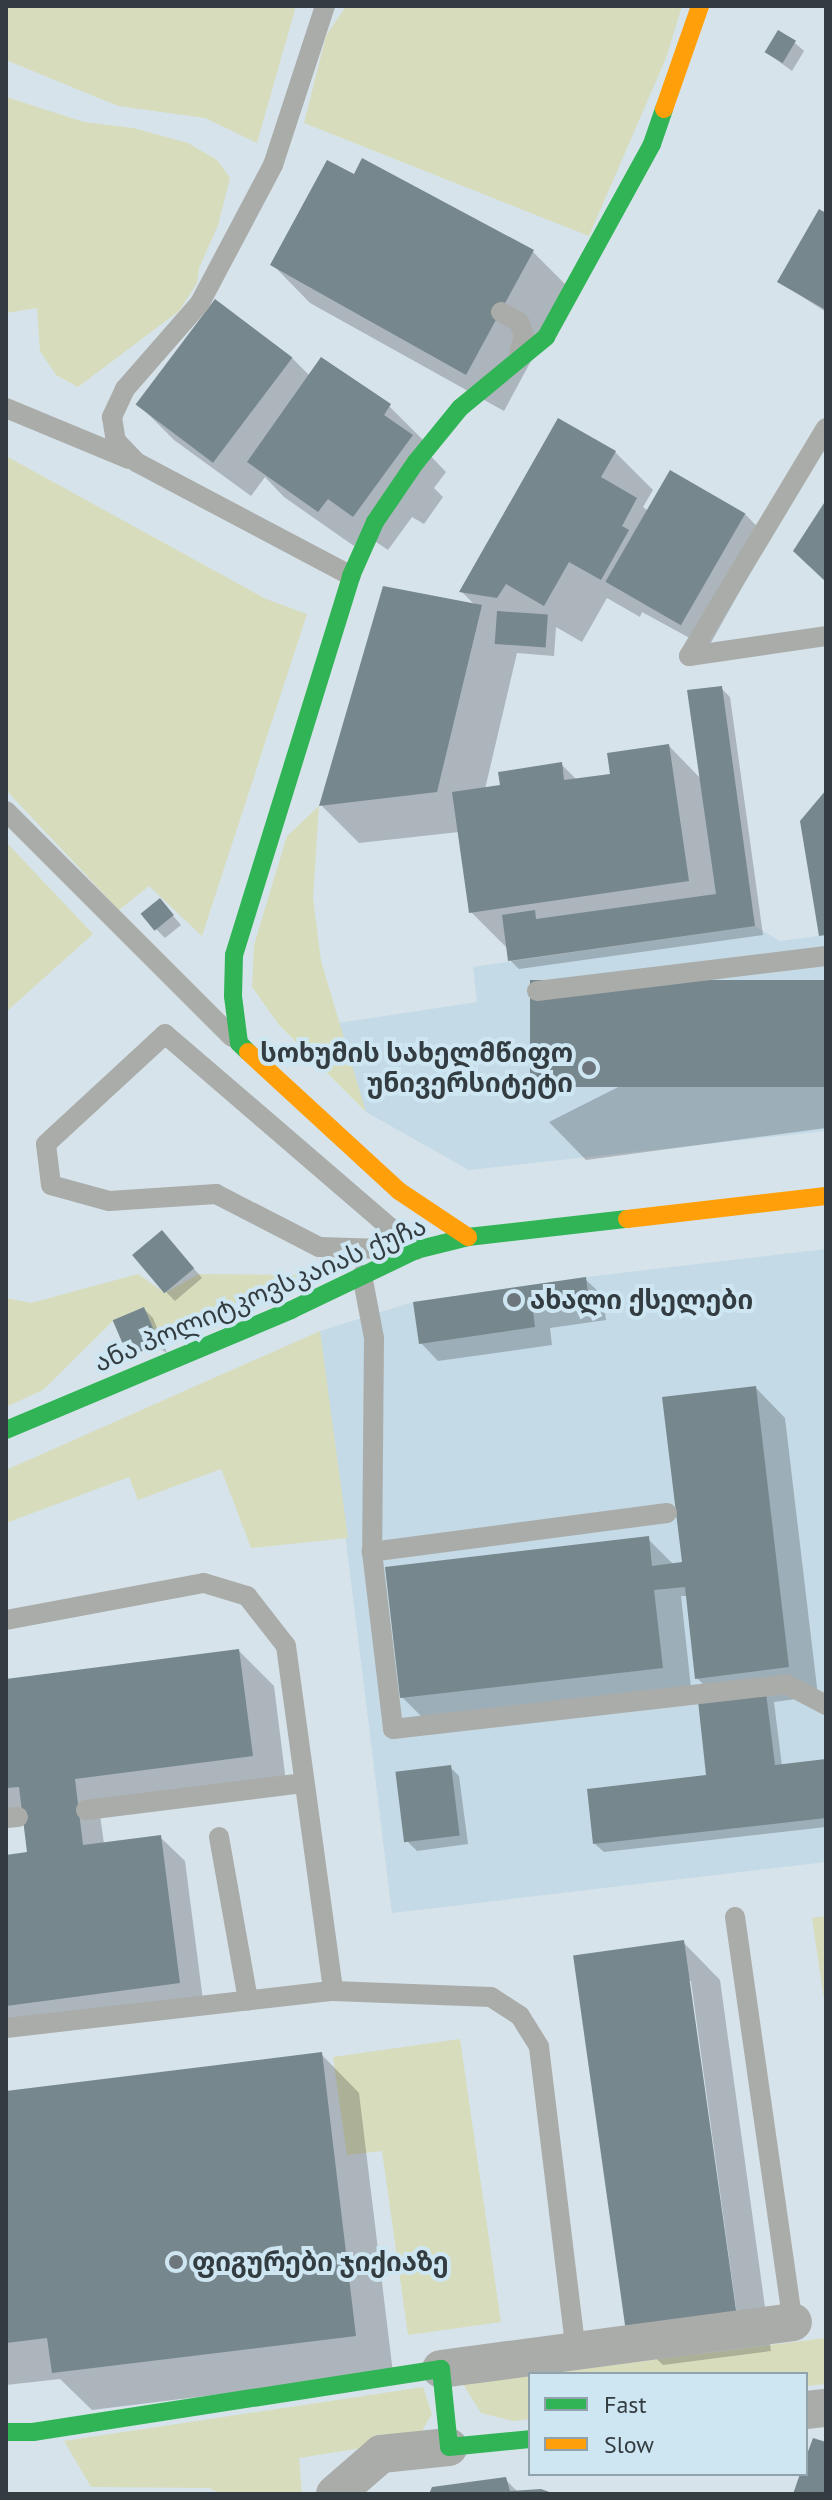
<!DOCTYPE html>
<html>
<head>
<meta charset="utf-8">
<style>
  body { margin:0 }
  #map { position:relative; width:832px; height:2500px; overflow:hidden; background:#d6e3ea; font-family:"PT Sans","Noto Sans Georgian",sans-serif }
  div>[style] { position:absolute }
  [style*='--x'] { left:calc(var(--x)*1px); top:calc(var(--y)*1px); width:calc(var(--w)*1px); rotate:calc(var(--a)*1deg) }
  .built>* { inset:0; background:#c4dae6 }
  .green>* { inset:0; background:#d7ddbc }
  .shadow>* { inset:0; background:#0003 }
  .building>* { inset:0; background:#77878e; transform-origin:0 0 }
  .lane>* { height:20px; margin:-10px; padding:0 10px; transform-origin:10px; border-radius:10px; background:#aaaca9 }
  .street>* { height:38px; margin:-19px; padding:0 19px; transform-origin:19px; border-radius:19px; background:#aaaca9 }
  .fast>* { height:18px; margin:-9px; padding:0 9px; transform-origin:9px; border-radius:9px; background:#30b455 }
  .slow>* { height:18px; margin:-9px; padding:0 9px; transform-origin:9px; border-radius:9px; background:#ff9f0a }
  .dots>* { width:22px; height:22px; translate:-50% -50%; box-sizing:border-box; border:4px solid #cee6f2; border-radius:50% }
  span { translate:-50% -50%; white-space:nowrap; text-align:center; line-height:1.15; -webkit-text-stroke:8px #cee6f2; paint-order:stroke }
  .poi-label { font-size:26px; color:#333c41; font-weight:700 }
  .right { translate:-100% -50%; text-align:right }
  .left { translate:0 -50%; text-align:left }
  .street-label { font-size:26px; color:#333c41 }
  .frame { position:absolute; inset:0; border:8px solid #333c41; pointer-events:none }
  .legend { position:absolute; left:528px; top:2372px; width:280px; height:104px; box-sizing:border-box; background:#cee6f2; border:2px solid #90a2ab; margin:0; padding:10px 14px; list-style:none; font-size:24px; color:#333c41 }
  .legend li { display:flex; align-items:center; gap:16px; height:40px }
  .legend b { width:40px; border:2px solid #90a2ab }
</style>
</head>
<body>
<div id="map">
  <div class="built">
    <div style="clip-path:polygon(755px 926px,780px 941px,826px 935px,826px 1131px,469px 1170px,366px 1112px,338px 1023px,477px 1002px,473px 967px)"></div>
    <div style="clip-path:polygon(826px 1249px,826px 1862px,392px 1913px,320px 1331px,413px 1302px,586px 1277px)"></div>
  </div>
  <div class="green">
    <div style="clip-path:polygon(6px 6px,296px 6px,257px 143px,205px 118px,118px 106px,6px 60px)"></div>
    <div style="clip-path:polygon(346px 6px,682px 6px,666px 58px,589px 236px,304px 123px,326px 36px)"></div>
    <div style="clip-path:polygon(6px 97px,84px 122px,133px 128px,188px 143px,217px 160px,230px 178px,218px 225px,199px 268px,197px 283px,179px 311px,78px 387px,56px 375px,40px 351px,37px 308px,6px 313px)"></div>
    <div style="clip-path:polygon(6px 456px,266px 599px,307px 614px,202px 936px,149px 886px,119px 910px,6px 790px)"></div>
    <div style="clip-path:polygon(319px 806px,313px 898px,321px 961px,366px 1112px,279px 1025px,252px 987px,254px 945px,287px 836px)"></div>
    <div style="clip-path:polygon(6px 842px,93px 934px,6px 1012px)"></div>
    <div style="clip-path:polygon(138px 1274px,165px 1293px,199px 1274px,319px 1275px,160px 1344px,144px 1307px,114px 1320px,43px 1390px,6px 1407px,6px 1298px,31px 1303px)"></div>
    <div style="clip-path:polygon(320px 1331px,348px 1538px,251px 1548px,221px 1469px,138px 1500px,129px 1477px,6px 1523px,6px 1470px)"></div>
    <div style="clip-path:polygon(826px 1916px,826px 2013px,812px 1918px)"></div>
    <div style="clip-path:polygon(460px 2039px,501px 2322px,408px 2335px,382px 2151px,347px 2155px,333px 2057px)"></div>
    <div style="clip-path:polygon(826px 2338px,826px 2384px,806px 2386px,806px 2374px,542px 2374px)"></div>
    <div style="clip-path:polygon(530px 2376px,530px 2419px,513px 2421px,481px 2413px,463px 2384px)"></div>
    <div style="clip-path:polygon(423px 2387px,432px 2414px,417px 2439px,299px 2458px,302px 2494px,221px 2494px,209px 2488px,91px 2487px,64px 2441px)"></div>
  </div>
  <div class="shadow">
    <div style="clip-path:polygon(795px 43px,804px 51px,792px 71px,767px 53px)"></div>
    <div style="clip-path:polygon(363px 161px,533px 252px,570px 289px,504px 411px,310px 303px,273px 265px,355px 176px)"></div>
    <div style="clip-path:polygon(826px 215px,826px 312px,779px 282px)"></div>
    <div style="clip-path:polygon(292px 358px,310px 376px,389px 406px,424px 441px,421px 446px,446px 472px,434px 488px,443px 497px,424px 524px,412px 517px,388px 550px,363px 533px,354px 546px,284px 497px,265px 477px,251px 496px,174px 440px,139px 405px)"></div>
    <div style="clip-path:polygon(615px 452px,653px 490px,643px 507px,649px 512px,745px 514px,769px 539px,708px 648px,642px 612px,640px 617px,607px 598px,582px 642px,556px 627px,554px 656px,517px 653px,485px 789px,502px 787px,561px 764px,577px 780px,612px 776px,669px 746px,702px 780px,721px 688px,730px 697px,763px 935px,519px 969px,510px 960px,509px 950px,471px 912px,459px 832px,359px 843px,322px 806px,476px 606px,462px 592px)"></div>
    <div style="clip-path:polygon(168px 910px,181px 925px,165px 938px,156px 929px)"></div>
    <div style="clip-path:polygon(826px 982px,826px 1128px,586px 1160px,549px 1122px)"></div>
    <div style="clip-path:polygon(171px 1242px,202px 1278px,175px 1301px,166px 1292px)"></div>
    <div style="clip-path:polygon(585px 1279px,603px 1296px,606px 1320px,550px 1328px,552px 1345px,438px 1361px,421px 1343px)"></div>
    <div style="clip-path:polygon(144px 1309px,153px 1318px,167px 1353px,116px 1321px)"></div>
    <div style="clip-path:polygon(756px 1388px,785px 1418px,818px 1696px,774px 1702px,782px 1766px,826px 1761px,826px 1827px,604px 1852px,595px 1844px,708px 1777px,720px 1701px,697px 1678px,687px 1596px,681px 1596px,692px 1697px,432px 1727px,402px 1697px,648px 1539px,674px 1565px,684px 1563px)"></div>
    <div style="clip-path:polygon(239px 1651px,274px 1686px,287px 1790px,100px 1815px,104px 1844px,160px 1837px,185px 1861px,204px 2008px,6px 2033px,6px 1857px,30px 1854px,26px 1824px,6px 1827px,6px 1682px)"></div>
    <div style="clip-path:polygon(450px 1767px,459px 1776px,468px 1844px,417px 1851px,408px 1842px)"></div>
    <div style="clip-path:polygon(evenodd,683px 1942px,720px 1980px,771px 2351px,663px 2365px,625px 2328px,683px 1942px,687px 1981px,691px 1981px,738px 2323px,734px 2324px,687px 1981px)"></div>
    <div style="clip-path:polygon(321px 2054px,359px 2093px,393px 2373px,92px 2410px,60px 2379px,6px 2385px,6px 2093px)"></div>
    <div style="clip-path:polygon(506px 2480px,518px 2492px,550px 2494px,431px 2494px)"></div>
  </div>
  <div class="building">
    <div style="left:778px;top:30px;width:21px;height:26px;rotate:31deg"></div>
    <div style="clip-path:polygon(362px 158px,534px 250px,466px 375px,270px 265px,327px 160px,354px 174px)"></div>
    <div style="clip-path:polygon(819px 209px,826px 213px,826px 310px,777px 282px)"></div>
    <div style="left:215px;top:299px;width:97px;height:132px;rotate:37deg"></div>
    <div style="clip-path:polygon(321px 357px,391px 404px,384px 415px,413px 435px,353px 517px,328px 499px,318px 512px,247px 462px)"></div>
    <div style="clip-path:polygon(558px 418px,616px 451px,601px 477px,637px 498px,622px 526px,629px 530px,601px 580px,569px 562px,544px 606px,506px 584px,497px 598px,459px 592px)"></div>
    <div style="left:670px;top:470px;width:87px;height:129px;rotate:30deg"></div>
    <div style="clip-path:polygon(826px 500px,826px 582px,793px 551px)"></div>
    <div style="clip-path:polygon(383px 586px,482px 605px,437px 792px,319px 806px)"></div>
    <div style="left:497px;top:611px;width:51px;height:33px;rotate:4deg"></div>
    <div style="clip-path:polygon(722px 686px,755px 926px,508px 961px,502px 915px,535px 910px,536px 919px,716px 894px,687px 690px)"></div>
    <div style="clip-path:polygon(669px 744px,689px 881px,469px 913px,452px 792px,500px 785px,498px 772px,562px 762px,564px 780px,610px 774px,607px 753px)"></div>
    <div style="clip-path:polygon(826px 790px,826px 935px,819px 936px,800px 821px)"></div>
    <div style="left:160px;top:898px;width:22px;height:25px;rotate:51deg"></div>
    <div style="left:826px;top:980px;width:107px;height:296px;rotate:90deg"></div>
    <div style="left:162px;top:1230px;width:50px;height:39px;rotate:50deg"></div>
    <div style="clip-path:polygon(586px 1277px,589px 1303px,533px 1311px,535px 1327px,419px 1344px,413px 1302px)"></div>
    <div style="left:144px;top:1307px;width:40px;height:34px;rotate:67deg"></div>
    <div style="clip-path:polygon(756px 1386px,789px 1667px,695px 1679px,685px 1587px,654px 1590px,663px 1668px,400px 1698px,385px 1567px,649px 1536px,652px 1566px,682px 1562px,662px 1397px)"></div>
    <div style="clip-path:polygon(239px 1649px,253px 1756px,75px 1779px,83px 1845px,161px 1835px,180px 1983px,6px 2006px,6px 1855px,27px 1852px,19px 1787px,6px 1788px,6px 1679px)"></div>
    <div style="clip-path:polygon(766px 1693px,775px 1765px,826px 1759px,826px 1818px,593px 1844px,587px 1789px,706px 1775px,698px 1701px)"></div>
    <div style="left:451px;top:1765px;width:71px;height:56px;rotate:83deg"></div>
    <div style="left:684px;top:1940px;width:377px;height:112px;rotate:82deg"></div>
    <div style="clip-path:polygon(322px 2052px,356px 2336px,52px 2373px,47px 2338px,6px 2343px,6px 2091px)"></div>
    <div style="clip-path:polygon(813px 2438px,826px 2442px,826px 2494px,793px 2494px,800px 2474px,806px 2474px,806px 2457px)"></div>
    <div style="clip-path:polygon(506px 2477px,510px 2491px,541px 2489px,555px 2494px,429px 2494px,432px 2487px)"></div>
  </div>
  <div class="lane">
    <div style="--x:325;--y:6;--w:167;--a:108.1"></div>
    <div style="--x:273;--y:165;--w:156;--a:117.9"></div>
    <div style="--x:200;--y:303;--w:114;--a:131.1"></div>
    <div style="--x:125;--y:389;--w:31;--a:115"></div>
    <div style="--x:112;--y:417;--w:24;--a:81"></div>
    <div style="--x:116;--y:441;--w:29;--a:46"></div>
    <div style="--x:136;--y:462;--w:243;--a:27.9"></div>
    <div style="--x:501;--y:312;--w:21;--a:29"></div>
    <div style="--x:519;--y:322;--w:15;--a:70"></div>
    <div style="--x:524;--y:336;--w:18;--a:106"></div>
    <div style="--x:6;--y:408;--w:133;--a:22.5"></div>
    <div style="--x:826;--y:428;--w:266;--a:121"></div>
    <div style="--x:689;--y:656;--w:138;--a:-8.3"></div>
    <div style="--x:6;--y:811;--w:320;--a:45"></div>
    <div style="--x:537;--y:991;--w:291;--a:-6.9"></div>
    <div style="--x:165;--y:1034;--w:331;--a:40.7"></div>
    <div style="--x:416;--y:1250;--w:97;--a:-178.2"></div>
    <div style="--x:319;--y:1247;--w:116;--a:-152.8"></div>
    <div style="--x:216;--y:1194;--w:107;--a:176.3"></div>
    <div style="--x:109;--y:1201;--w:60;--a:-164.6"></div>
    <div style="--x:51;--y:1185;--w:41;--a:-97"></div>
    <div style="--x:46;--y:1144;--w:162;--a:-42.7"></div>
    <div style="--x:362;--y:1275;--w:64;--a:79.2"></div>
    <div style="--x:374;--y:1338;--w:214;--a:90.5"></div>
    <div style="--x:667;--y:1513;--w:298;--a:172.5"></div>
    <div style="--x:372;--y:1552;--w:178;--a:83.2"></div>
    <div style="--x:393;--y:1729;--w:396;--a:-6.5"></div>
    <div style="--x:786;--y:1684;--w:45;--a:27.7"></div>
    <div style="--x:6;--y:1620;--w:201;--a:-10.6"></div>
    <div style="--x:204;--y:1583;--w:45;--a:16.8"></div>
    <div style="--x:247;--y:1596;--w:63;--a:52"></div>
    <div style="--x:286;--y:1646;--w:348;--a:82.2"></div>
    <div style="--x:86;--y:1810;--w:220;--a:-7.1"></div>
    <div style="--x:6;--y:1818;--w:12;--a:-5"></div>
    <div style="--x:219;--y:1837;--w:166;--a:79.9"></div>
    <div style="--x:735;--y:1917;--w:409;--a:81.9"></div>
    <div style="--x:6;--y:2028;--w:329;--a:-6.5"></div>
    <div style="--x:333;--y:1991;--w:158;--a:2.2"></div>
    <div style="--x:491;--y:1997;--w:35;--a:33"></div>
    <div style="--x:520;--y:2016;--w:36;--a:58"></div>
    <div style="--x:539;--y:2047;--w:306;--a:83.1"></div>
  </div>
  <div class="street">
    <div style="--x:441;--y:2369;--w:355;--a:-7.6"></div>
    <div style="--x:806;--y:2410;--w:20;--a:-6"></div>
    <div style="--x:335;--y:2494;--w:61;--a:-41"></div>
    <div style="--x:381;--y:2454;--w:68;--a:-5.9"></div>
  </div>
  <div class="fast">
    <div style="--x:248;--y:1052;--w:13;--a:-135"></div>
    <div style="--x:239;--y:1043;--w:47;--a:-97.3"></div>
    <div style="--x:233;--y:996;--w:41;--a:-88.6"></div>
    <div style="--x:234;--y:955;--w:397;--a:-72.8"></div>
    <div style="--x:351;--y:576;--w:59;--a:-66"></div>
    <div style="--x:375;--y:522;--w:73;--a:-55.7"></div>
    <div style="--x:416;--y:462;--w:70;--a:-50.8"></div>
    <div style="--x:460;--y:408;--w:112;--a:-39.5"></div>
    <div style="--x:546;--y:337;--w:220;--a:-61.2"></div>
    <div style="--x:652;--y:144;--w:37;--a:-71"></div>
    <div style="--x:6;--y:1430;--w:309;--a:-22.8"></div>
    <div style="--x:291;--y:1310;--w:139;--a:-25.6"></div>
    <div style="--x:416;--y:1250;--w:54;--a:-14"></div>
    <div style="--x:468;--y:1237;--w:160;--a:-6.5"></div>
    <div style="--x:6;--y:2432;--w:27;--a:0"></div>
    <div style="--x:33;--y:2432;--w:413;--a:-8.8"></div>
    <div style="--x:441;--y:2369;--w:78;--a:84.1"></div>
    <div style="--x:449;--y:2447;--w:81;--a:-5.6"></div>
  </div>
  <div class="slow">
    <div style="--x:664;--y:109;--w:109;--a:-70.7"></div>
    <div style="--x:248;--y:1052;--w:205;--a:42.6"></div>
    <div style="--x:399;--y:1191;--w:83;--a:33.7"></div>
    <div style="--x:627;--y:1219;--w:200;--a:-6.6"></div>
  </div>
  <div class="dots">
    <div style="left:589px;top:1068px;background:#6c767c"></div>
    <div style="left:514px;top:1300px;background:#6c767c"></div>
    <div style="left:176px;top:2262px;background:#6c767c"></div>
  </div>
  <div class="poi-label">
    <span class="right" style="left:573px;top:1068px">სოხუმის სახელმწიფო<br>უნივერსიტეტი</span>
    <span class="left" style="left:530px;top:1300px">ახალი ქსელები</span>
    <span class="left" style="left:192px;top:2262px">ფიგურები ჯიქიაზე</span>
  </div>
  <div class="street-label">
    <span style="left:260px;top:1294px;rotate:-23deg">ანა პოლიტკოვსკაიას ქუჩა</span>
  </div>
  <div class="frame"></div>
  <ul class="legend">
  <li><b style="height:10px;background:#30b455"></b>Fast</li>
  <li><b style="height:10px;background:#ff9f0a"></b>Slow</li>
  </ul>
</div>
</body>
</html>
